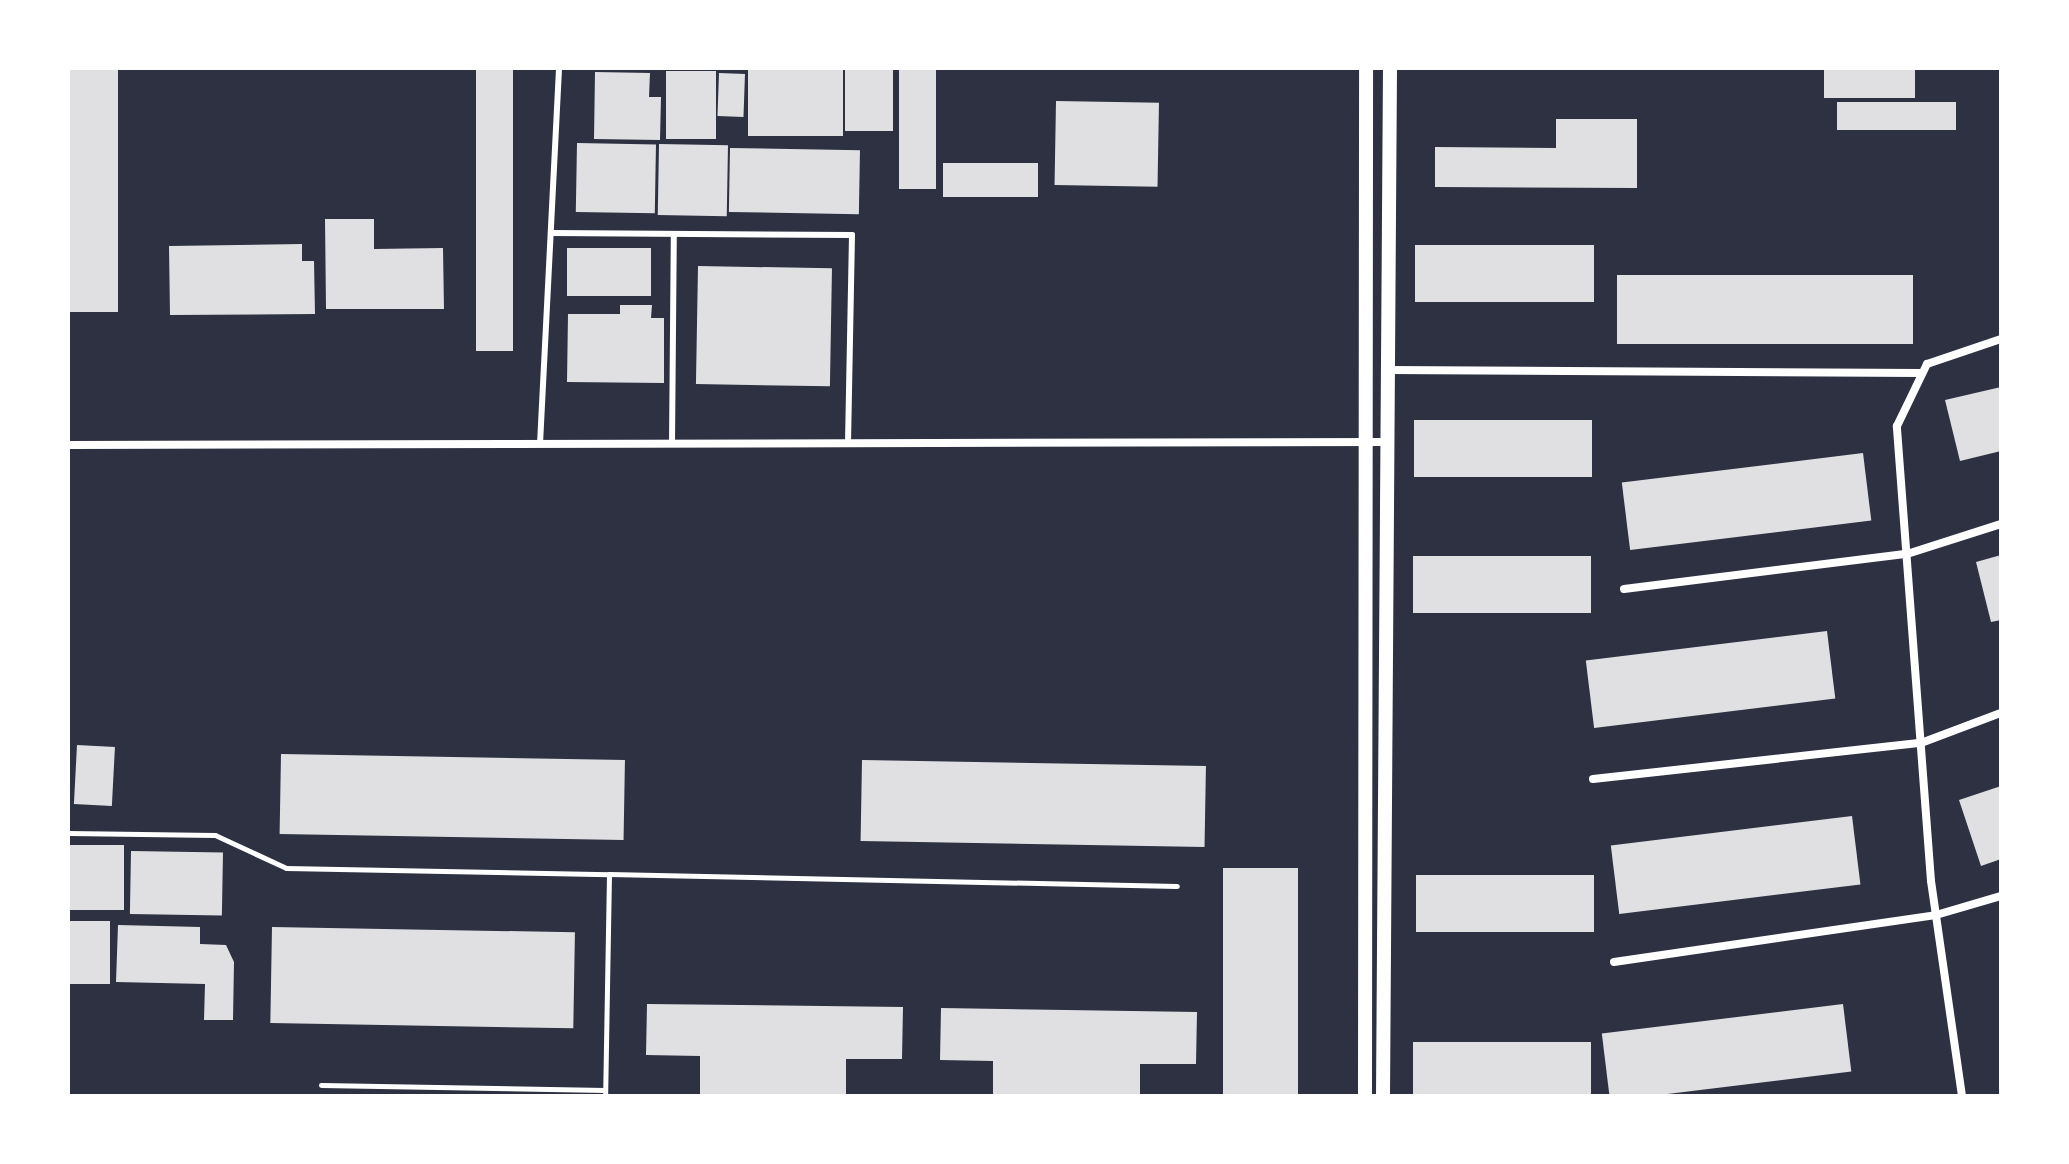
<!DOCTYPE html>
<html>
<head>
<meta charset="utf-8">
<style>
  body { margin:0 }
  #map { position:relative; width:2069px; height:1164px; overflow:hidden; background:#2d3142; font-family:"Source Sans 3",sans-serif }
  div>[style] { position:absolute }
  [style*='--x'] { left:calc(var(--x)*1px); top:calc(var(--y)*1px); width:calc(var(--w)*1px); rotate:calc(var(--a)*1deg) }
  .building>* { inset:0; background:#e0e0e3; transform-origin:0 0 }
  .path>* { height:5px; margin:-2.5px; padding:0 2.5px; transform-origin:2.5px; border-radius:2.5px; background:#fff }
  .service>* { height:6px; margin:-3px; padding:0 3px; transform-origin:3px; border-radius:3px; background:#fff }
  .minor>* { height:8px; margin:-4px; padding:0 4px; transform-origin:4px; border-radius:4px; background:#fff }
  .tertiary>* { height:14px; margin:-7px; padding:0 7px; transform-origin:7px; border-radius:7px; background:#fff }
  span { translate:-50% -50%; white-space:nowrap; text-align:center; line-height:1.15; -webkit-text-stroke:7px #fff; paint-order:stroke }
  .frame { position:absolute; inset:0; border:70px solid #fff; pointer-events:none }
</style>
</head>
<body>
<div id="map">
  <div class="building">
    <div style="left:68px;top:68px;width:50px;height:244px"></div>
    <div style="left:476px;top:68px;width:37px;height:283px"></div>
    <div style="left:748px;top:68px;width:95px;height:68px"></div>
    <div style="left:845px;top:68px;width:48px;height:63px"></div>
    <div style="left:899px;top:68px;width:37px;height:121px"></div>
    <div style="left:1824px;top:68px;width:91px;height:30px"></div>
    <div style="left:666px;top:71px;width:50px;height:68px"></div>
    <div style="clip-path:polygon(595px 72px,650px 73px,649px 97px,661px 97px,660px 140px,594px 139px)"></div>
    <div style="left:719px;top:73px;width:26px;height:43px;rotate:2deg"></div>
    <div style="left:1056px;top:101px;width:103px;height:84px;rotate:1deg"></div>
    <div style="left:1837px;top:102px;width:119px;height:28px"></div>
    <div style="clip-path:polygon(1556px 119px,1637px 119px,1637px 188px,1435px 187px,1435px 147px,1556px 148px)"></div>
    <div style="left:577px;top:143px;width:79px;height:69px;rotate:1deg"></div>
    <div style="left:659px;top:144px;width:69px;height:71px;rotate:1deg"></div>
    <div style="left:730px;top:148px;width:130px;height:64px;rotate:1deg"></div>
    <div style="left:1038px;top:163px;width:34px;height:95px;rotate:90deg"></div>
    <div style="clip-path:polygon(325px 219px,374px 219px,374px 249px,443px 248px,444px 309px,326px 309px)"></div>
    <div style="clip-path:polygon(302px 244px,302px 261px,314px 261px,315px 314px,170px 315px,169px 246px)"></div>
    <div style="left:1415px;top:245px;width:179px;height:57px"></div>
    <div style="left:567px;top:248px;width:84px;height:48px"></div>
    <div style="left:698px;top:266px;width:134px;height:118px;rotate:1deg"></div>
    <div style="left:1617px;top:275px;width:296px;height:69px"></div>
    <div style="clip-path:polygon(620px 305px,652px 305px,651px 318px,664px 318px,664px 383px,567px 382px,568px 314px,620px 314px)"></div>
    <div style="clip-path:polygon(2001px 387px,2001px 451px,1960px 461px,1945px 400px)"></div>
    <div style="left:1414px;top:420px;width:178px;height:57px"></div>
    <div style="left:1863px;top:453px;width:68px;height:243px;rotate:83deg"></div>
    <div style="clip-path:polygon(2001px 555px,2001px 620px,1991px 622px,1976px 562px)"></div>
    <div style="left:1413px;top:556px;width:178px;height:57px"></div>
    <div style="left:1827px;top:631px;width:68px;height:243px;rotate:83deg"></div>
    <div style="left:77px;top:745px;width:38px;height:59px;rotate:3deg"></div>
    <div style="left:281px;top:754px;width:344px;height:80px;rotate:1deg"></div>
    <div style="left:862px;top:760px;width:344px;height:81px;rotate:1deg"></div>
    <div style="clip-path:polygon(2001px 786px,2001px 859px,1981px 866px,1959px 800px)"></div>
    <div style="left:1852px;top:816px;width:69px;height:243px;rotate:83deg"></div>
    <div style="left:68px;top:845px;width:56px;height:65px"></div>
    <div style="left:131px;top:851px;width:92px;height:63px;rotate:1deg"></div>
    <div style="left:1223px;top:868px;width:75px;height:228px"></div>
    <div style="left:1416px;top:875px;width:178px;height:57px"></div>
    <div style="left:68px;top:921px;width:42px;height:63px"></div>
    <div style="clip-path:polygon(118px 925px,200px 927px,200px 944px,226px 945px,234px 962px,233px 1020px,204px 1020px,205px 984px,116px 982px)"></div>
    <div style="left:272px;top:927px;width:303px;height:96px;rotate:1deg"></div>
    <div style="clip-path:polygon(647px 1004px,903px 1007px,902px 1059px,846px 1059px,846px 1096px,700px 1096px,700px 1056px,646px 1055px)"></div>
    <div style="left:1843px;top:1004px;width:68px;height:243px;rotate:83deg"></div>
    <div style="clip-path:polygon(941px 1008px,1197px 1012px,1196px 1064px,1140px 1064px,1140px 1096px,993px 1096px,993px 1061px,940px 1060px)"></div>
    <div style="left:1413px;top:1042px;width:178px;height:54px"></div>
  </div>
  <div class="path">
    <div style="--x:68;--y:833;--w:147;--a:0.8"></div>
    <div style="--x:215;--y:835;--w:78;--a:24.9"></div>
    <div style="--x:286;--y:868;--w:323;--a:1.1"></div>
    <div style="--x:609;--y:874;--w:222;--a:91"></div>
    <div style="--x:609;--y:874;--w:568;--a:1.21"></div>
    <div style="--x:321;--y:1085;--w:284;--a:1"></div>
  </div>
  <div class="service">
    <div style="--x:551;--y:233;--w:301;--a:0.4"></div>
    <div style="--x:852;--y:235;--w:209;--a:91.1"></div>
    <div style="--x:540;--y:444;--w:376;--a:-87.1"></div>
    <div style="--x:672;--y:444;--w:210;--a:-89.5"></div>
  </div>
  <div class="minor">
    <div style="--x:1387;--y:370;--w:535;--a:0.32"></div>
    <div style="--x:68;--y:445;--w:1319;--a:-0.13"></div>
    <div style="--x:1624;--y:589;--w:285;--a:-7.1"></div>
    <div style="--x:1907;--y:554;--w:99;--a:-17.7"></div>
    <div style="--x:1593;--y:779;--w:330;--a:-6.3"></div>
    <div style="--x:1921;--y:743;--w:85;--a:-20.6"></div>
    <div style="--x:1614;--y:962;--w:325;--a:-8.3"></div>
    <div style="--x:1936;--y:915;--w:68;--a:-16.3"></div>
    <div style="--x:1962;--y:1096;--w:217;--a:-98.2"></div>
    <div style="--x:1931;--y:881;--w:456;--a:-94.3"></div>
    <div style="--x:1897;--y:426;--w:69;--a:-64.2"></div>
    <div style="--x:1927;--y:364;--w:78;--a:-18.7"></div>
  </div>
  <div class="tertiary">
    <div style="--x:1365;--y:1096;--w:1028;--a:-89.94"></div>
    <div style="--x:1383;--y:1096;--w:1028;--a:-89.61"></div>
  </div>
  <div class="frame"></div>
</div>
</body>
</html>
